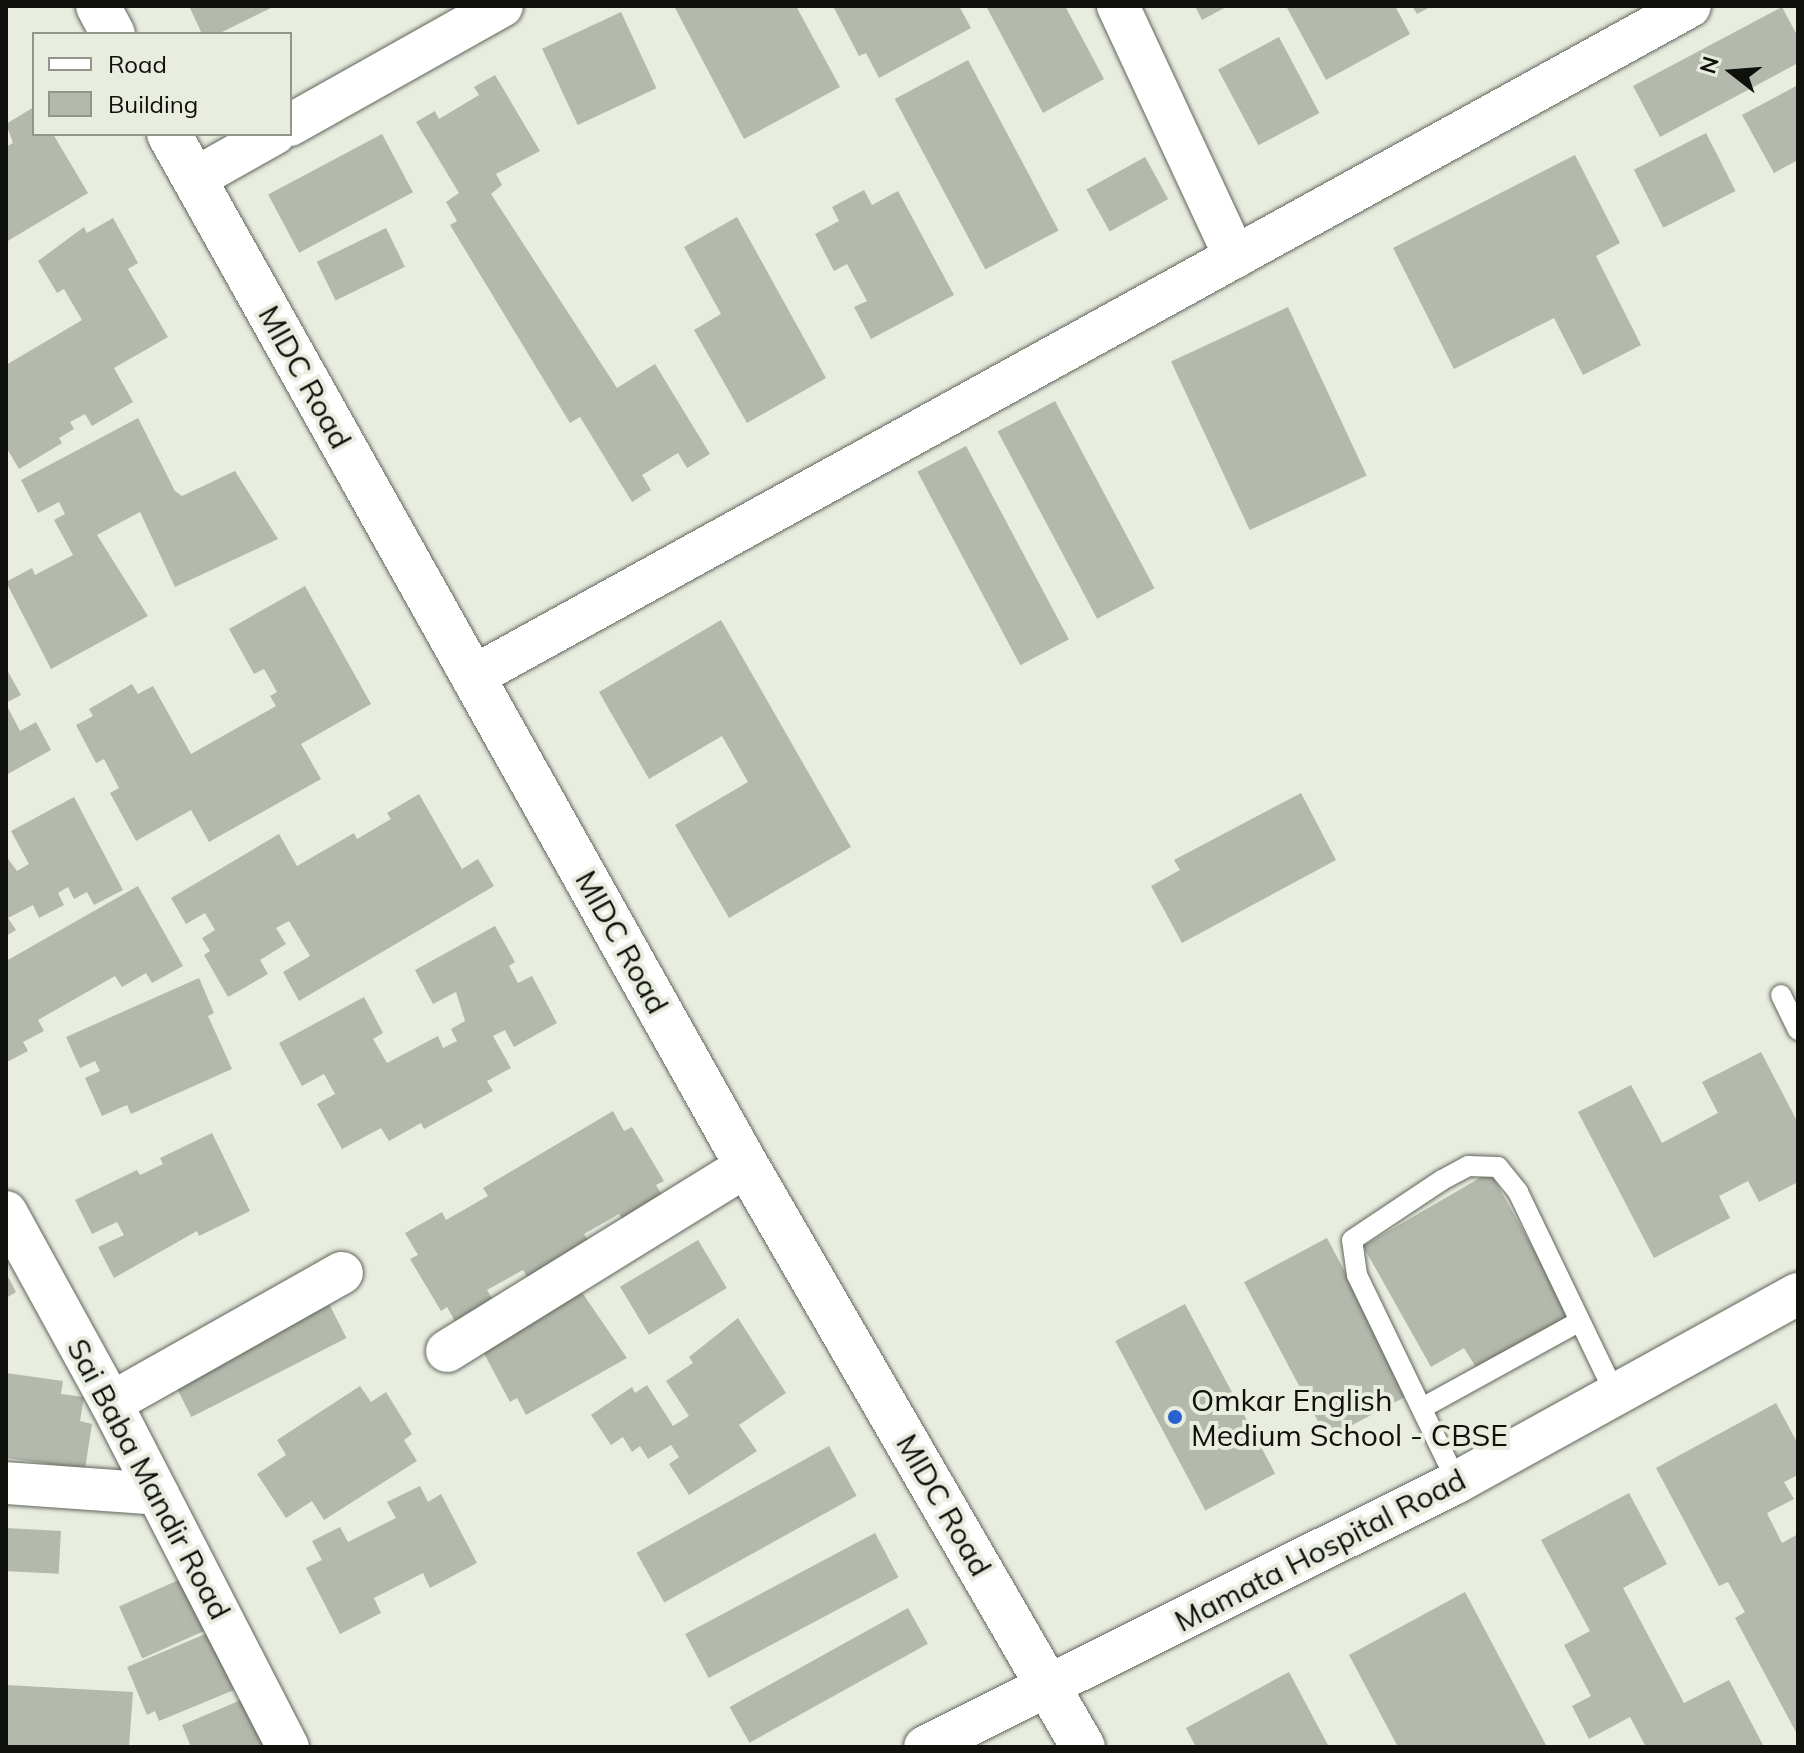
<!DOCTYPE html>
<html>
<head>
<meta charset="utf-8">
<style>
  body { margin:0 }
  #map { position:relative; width:1804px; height:1753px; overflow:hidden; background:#e8ede0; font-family:Mulish,sans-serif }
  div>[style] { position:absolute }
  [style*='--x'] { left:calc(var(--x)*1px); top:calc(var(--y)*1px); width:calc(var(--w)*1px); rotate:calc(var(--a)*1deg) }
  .building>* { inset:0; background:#b4b9ad; transform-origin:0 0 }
  .roads { filter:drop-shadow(0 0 2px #61655a) drop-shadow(0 0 2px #61655a) }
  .lane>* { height:20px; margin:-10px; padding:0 10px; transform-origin:10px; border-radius:10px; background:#fff }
  .street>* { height:42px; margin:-21px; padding:0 21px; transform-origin:21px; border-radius:21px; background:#fff }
  .secondary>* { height:44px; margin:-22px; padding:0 22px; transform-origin:22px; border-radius:22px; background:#fff }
  .dots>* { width:22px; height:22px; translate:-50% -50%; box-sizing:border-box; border:4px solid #e8ede0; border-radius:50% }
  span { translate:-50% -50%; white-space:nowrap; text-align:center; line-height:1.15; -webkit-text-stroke:8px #e8ede0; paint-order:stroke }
  .street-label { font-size:30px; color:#10110d }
  .poi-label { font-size:30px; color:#10110d }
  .left { translate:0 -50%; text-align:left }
  .frame { position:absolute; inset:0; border:8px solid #10110d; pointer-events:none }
  .legend { position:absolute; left:32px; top:32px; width:260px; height:104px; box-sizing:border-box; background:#e8ede0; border:2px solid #92958c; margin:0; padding:10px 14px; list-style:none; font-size:24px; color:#10110d }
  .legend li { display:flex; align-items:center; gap:16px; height:40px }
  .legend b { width:40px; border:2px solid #92958c }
  .north { position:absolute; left:1692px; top:32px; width:80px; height:80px; -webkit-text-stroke:6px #e8ede0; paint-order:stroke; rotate:287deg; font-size:22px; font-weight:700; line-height:32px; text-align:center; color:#10110d }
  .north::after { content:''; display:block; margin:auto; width:28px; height:36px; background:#10110d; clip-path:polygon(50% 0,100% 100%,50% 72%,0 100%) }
</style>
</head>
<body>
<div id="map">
  <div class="building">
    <div style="clip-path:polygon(189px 6px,275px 6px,218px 34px,202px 34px)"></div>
    <div style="clip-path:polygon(674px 6px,796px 6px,840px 87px,744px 139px)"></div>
    <div style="clip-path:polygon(833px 6px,959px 6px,971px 28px,879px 78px,866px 53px,859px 56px)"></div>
    <div style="clip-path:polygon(986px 6px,1065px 6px,1104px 79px,1043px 113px)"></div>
    <div style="clip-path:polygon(1195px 6px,1228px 6px,1202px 20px)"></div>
    <div style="clip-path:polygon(1286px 6px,1395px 6px,1410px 34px,1326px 80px)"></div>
    <div style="clip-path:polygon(1412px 6px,1432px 6px,1417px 14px)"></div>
    <div style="clip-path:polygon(1782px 7px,1798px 37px,1798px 63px,1660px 137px,1633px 86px)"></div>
    <div style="left:621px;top:12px;width:84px;height:87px;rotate:65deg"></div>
    <div style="left:1279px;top:37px;width:86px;height:69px;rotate:62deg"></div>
    <div style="left:968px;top:60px;width:193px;height:83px;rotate:62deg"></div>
    <div style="clip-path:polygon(495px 75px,540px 151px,496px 174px,502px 185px,491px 194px,617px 388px,655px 364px,710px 454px,687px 468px,678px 453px,642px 475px,651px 490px,632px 502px,580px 417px,570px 423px,450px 225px,457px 221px,446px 202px,459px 193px,416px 122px,435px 111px,439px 119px,479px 95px,474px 87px)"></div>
    <div style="clip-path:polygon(1798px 85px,1798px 160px,1774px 173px,1742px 115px)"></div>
    <div style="clip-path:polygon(34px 107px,34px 134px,53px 134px,88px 193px,6px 242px,6px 147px,13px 143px,6px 124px)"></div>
    <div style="left:1706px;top:133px;width:65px;height:81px;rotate:63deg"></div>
    <div style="left:382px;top:134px;width:66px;height:129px;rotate:62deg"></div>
    <div style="clip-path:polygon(1575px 155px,1620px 243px,1596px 256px,1641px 345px,1583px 375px,1554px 318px,1454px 369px,1393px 248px)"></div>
    <div style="left:1145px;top:157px;width:48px;height:67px;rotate:61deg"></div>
    <div style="clip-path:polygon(864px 190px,872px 205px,898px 191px,954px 295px,871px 339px,854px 307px,867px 301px,847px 264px,834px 271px,815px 234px,839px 221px,832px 207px)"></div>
    <div style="clip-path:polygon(737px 217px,826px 378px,747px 423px,694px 330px,721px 314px,684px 247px)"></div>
    <div style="clip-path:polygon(113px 218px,138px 263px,128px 269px,168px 337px,114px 368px,133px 402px,92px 426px,85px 414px,70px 422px,74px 429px,59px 438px,62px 443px,19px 469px,6px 447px,6px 365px,82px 320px,64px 289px,57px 293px,38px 261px,84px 227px,87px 233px)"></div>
    <div style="left:386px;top:228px;width:43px;height:77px;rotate:64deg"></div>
    <div style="left:1288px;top:307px;width:186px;height:129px;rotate:65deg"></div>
    <div style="left:1055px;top:401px;width:212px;height:65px;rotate:62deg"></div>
    <div style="clip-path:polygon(138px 418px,175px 491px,182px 496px,235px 471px,278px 539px,175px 587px,140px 512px,97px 535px,148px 616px,51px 669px,6px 582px,32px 568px,35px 575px,73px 555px,54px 520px,65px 514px,59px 502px,38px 513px,21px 480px)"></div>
    <div style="left:966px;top:446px;width:219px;height:55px;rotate:62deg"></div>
    <div style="clip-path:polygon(305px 586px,371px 704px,301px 744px,321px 779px,209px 842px,191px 810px,136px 841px,110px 793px,119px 788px,104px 759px,96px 763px,76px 725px,93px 716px,89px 709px,132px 684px,138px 694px,153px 686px,191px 754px,276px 706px,270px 696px,277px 692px,264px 669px,254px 674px,229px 629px)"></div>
    <div style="clip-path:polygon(721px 620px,851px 847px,729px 918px,675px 825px,748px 782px,722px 736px,649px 779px,599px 692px)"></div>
    <div style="clip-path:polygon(6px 668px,21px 695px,6px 703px)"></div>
    <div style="clip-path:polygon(6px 704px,20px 731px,36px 722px,51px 750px,6px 775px)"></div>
    <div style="clip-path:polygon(1301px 793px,1336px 860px,1182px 943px,1151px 886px,1180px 870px,1174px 860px)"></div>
    <div style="clip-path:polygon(419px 794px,462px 869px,478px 859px,494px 886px,299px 1001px,283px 972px,310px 956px,289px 921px,276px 928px,286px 944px,260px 960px,268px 974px,228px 997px,204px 955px,210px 951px,202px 938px,215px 930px,205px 913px,186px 924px,171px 898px,279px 834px,297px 866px,354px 833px,357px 839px,391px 819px,387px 813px)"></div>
    <div style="clip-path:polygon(74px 797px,123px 890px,94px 905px,87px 892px,74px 899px,68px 887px,58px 893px,64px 905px,39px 918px,33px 905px,8px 918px,16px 930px,6px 936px,6px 856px,17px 871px,29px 864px,11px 831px)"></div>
    <div style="clip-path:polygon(138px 886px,183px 966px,152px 983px,146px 973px,122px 987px,115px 976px,38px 1020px,44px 1031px,23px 1042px,28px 1051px,7px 1062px,6px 961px)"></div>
    <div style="clip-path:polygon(495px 926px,515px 962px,509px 966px,518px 983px,532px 976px,557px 1023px,514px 1047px,505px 1030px,493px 1036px,511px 1068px,487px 1081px,493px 1091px,424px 1129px,421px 1123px,389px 1141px,381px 1128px,342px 1149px,317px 1104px,335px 1094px,324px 1074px,302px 1086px,279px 1043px,364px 997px,383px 1033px,373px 1039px,387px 1063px,438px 1036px,443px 1048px,457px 1041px,451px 1029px,465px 1021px,456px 992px,433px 1004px,415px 970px)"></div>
    <div style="clip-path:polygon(199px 978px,214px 1013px,208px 1016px,232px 1069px,131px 1114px,127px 1105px,102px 1116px,85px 1078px,100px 1071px,95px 1061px,80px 1068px,66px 1037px)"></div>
    <div style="clip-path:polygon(1761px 1052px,1798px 1123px,1798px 1182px,1759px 1202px,1748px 1181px,1719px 1196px,1730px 1218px,1654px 1258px,1578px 1112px,1631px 1085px,1662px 1143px,1718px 1113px,1702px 1082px)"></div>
    <div style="clip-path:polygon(613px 1111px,624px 1131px,632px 1127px,664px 1181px,656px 1185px,669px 1207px,629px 1230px,619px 1214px,584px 1234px,594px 1251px,533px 1287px,523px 1270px,487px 1290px,498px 1308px,460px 1330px,447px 1307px,441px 1311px,410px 1259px,418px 1255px,405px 1233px,442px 1212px,446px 1220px,488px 1196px,483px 1188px)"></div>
    <div style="clip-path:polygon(212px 1133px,250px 1211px,199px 1236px,197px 1231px,114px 1278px,98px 1247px,124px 1235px,117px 1222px,92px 1234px,75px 1200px,137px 1170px,140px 1175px,163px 1164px,160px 1158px)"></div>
    <div style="clip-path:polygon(1490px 1172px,1571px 1315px,1477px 1369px,1464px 1348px,1431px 1367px,1363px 1246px)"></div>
    <div style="left:1327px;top:1238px;width:177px;height:94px;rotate:62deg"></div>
    <div style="left:698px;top:1240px;width:56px;height:91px;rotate:59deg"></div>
    <div style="clip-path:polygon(6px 1273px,16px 1292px,6px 1298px)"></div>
    <div style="clip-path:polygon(581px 1291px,627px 1358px,526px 1415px,517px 1398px,510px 1402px,481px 1348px)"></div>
    <div style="left:326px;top:1298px;width:45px;height:174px;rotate:63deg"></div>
    <div style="left:1185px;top:1304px;width:192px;height:79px;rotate:62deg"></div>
    <div style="clip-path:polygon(738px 1318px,786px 1393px,739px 1425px,757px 1451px,689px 1495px,669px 1464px,679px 1457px,671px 1445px,648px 1459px,640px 1446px,632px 1452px,623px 1437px,611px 1445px,591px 1415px,632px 1387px,635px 1393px,647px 1385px,673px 1426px,689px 1416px,666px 1381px,693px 1363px,689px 1357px)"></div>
    <div style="clip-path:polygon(6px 1373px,63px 1381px,61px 1394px,84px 1397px,80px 1421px,92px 1424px,85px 1469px,6px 1458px)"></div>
    <div style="clip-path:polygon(360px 1386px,371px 1402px,386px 1392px,412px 1434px,404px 1440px,417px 1461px,324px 1520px,312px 1501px,286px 1518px,257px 1474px,286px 1455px,277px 1440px)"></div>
    <div style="clip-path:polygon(1776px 1403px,1798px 1444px,1798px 1475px,1784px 1482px,1794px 1499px,1767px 1513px,1782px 1543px,1798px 1534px,1798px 1736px,1735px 1618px,1745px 1612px,1728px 1582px,1719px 1586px,1656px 1468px)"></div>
    <div style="left:829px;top:1446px;width:57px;height:220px;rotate:61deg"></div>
    <div style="clip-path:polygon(420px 1486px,428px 1502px,441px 1494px,477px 1563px,430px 1588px,423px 1573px,374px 1598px,381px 1613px,340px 1634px,306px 1568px,322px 1560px,312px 1541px,340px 1527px,348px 1542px,396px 1518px,387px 1502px)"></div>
    <div style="clip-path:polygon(1629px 1493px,1667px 1564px,1623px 1588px,1684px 1703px,1729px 1680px,1764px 1747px,1646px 1747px,1630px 1717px,1589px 1739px,1572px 1706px,1591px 1696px,1564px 1645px,1590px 1631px,1541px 1540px)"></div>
    <div style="left:6px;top:1528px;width:55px;height:43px;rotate:3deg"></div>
    <div style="left:875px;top:1533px;width:50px;height:215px;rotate:62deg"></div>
    <div style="left:183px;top:1578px;width:57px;height:70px;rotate:66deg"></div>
    <div style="clip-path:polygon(1465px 1592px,1547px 1747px,1398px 1747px,1349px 1655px)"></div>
    <div style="left:908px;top:1608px;width:41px;height:204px;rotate:61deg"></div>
    <div style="clip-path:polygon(210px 1632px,234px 1690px,159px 1721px,155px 1711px,147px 1715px,127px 1667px)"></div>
    <div style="clip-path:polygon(1289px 1672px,1329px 1747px,1196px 1747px,1186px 1728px)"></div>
    <div style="clip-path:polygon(6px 1685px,133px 1692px,129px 1747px,6px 1747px)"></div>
    <div style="clip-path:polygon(255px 1694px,278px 1747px,191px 1747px,182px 1725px)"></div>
  </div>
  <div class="roads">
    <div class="lane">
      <div style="--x:1781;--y:995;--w:39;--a:64"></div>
      <div style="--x:1422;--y:1408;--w:180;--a:-28.8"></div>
      <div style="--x:1457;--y:1482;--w:230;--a:-115.8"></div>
      <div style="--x:1357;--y:1275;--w:35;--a:-98"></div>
      <div style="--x:1352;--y:1240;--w:108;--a:-33.7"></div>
      <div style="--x:1442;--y:1180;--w:30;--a:-28"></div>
      <div style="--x:1468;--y:1166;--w:30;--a:2"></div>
      <div style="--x:1498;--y:1167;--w:32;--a:51"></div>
      <div style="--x:1518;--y:1192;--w:224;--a:64.3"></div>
    </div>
    <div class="street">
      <div style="--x:1118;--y:6;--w:277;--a:65"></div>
      <div style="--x:290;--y:125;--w:243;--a:-29.3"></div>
      <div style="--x:194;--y:179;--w:92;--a:-29.4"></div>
      <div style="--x:474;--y:676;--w:1388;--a:-28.85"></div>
      <div style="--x:6;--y:1212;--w:218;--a:61.2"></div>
      <div style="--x:111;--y:1403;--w:387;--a:62.8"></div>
      <div style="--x:447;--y:1351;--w:352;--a:-31.7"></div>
      <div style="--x:111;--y:1403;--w:265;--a:-29.4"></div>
      <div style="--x:6;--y:1483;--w:152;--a:4.1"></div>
      <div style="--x:925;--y:1747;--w:594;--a:-26.48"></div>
      <div style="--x:1457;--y:1482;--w:389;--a:-28.9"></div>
    </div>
    <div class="secondary">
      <div style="--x:98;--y:6;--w:32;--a:62"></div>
      <div style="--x:169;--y:134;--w:1183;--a:60.75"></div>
      <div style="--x:747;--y:1166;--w:671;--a:59.96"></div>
    </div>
  </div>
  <div class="dots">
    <div style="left:1175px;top:1417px;background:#2962d0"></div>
  </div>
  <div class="street-label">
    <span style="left:305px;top:377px;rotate:61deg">MIDC Road</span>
    <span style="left:622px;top:942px;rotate:61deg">MIDC Road</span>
    <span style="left:149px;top:1479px;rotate:62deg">Sai Baba Mandir Road</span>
    <span style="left:944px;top:1505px;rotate:60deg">MIDC Road</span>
    <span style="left:1320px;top:1550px;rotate:-27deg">Mamata Hospital Road</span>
  </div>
  <div class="poi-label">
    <span class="left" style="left:1191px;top:1417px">Omkar English<br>Medium School - CBSE</span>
  </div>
  <div class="frame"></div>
  <ul class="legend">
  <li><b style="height:10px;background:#fff"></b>Road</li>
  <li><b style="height:22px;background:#b4b9ad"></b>Building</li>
  </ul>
  <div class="north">N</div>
</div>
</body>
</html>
